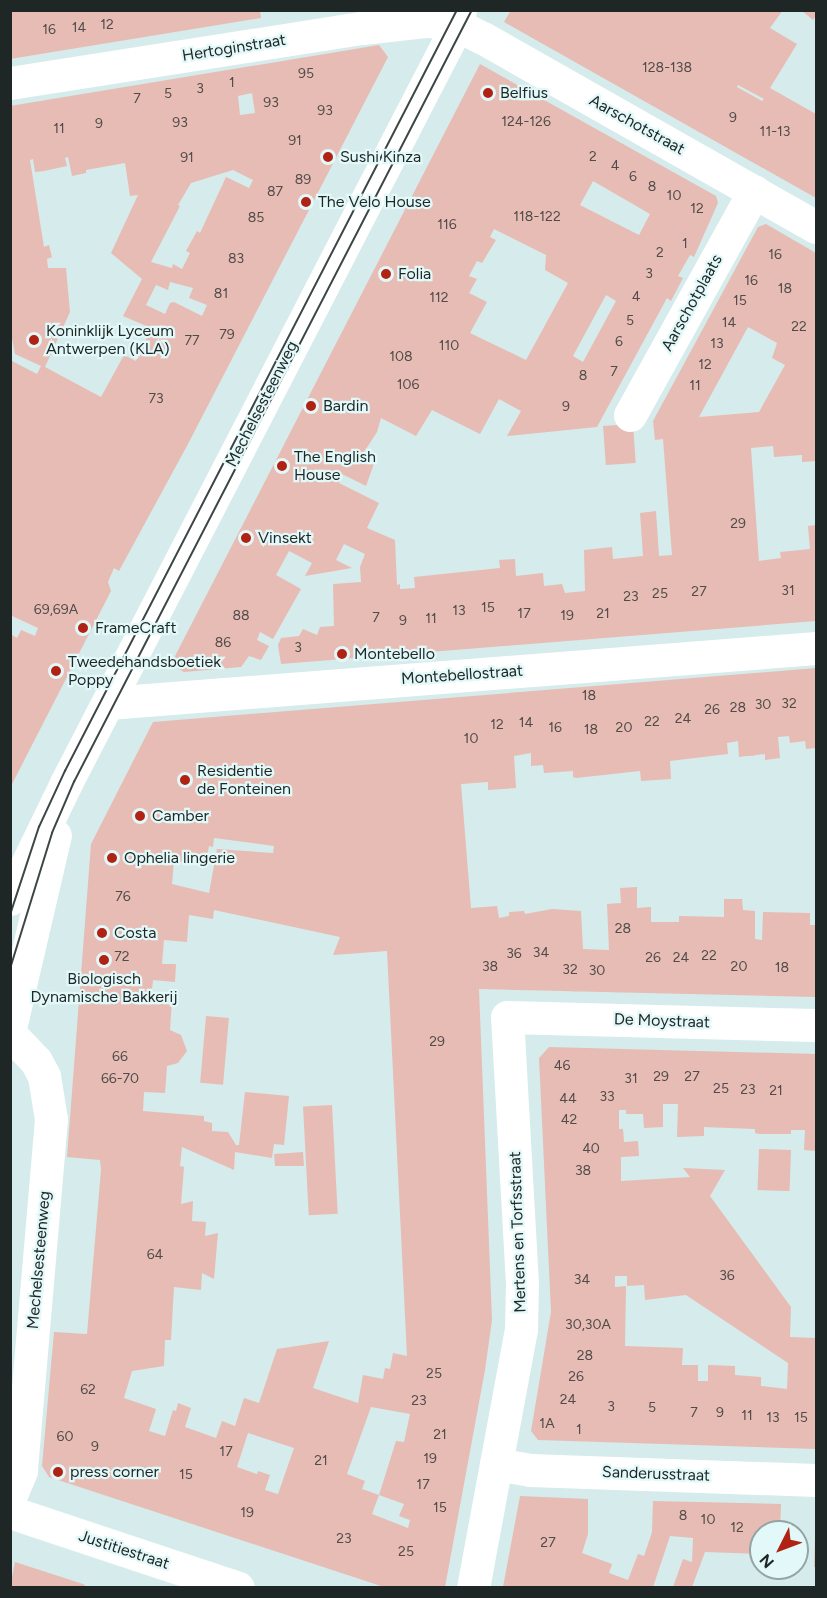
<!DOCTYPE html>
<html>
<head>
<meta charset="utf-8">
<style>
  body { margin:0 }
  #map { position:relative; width:827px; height:1598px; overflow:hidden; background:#d6ebeb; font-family:Figtree,sans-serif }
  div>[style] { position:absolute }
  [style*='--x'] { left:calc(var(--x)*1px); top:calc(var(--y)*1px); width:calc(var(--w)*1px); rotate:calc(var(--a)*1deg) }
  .building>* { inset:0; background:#e7bcb4; transform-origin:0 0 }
  .minor>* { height:33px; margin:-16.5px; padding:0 16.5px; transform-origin:16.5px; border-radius:16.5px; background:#fff }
  .tertiary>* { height:33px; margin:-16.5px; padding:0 16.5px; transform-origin:16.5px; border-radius:16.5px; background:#fff }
  .secondary>* { height:33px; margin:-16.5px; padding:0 16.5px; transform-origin:16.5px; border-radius:16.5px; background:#fff }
  .tram>* { height:1.5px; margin:-0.75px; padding:0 0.75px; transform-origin:0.75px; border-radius:0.75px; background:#3d4646 }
  .dots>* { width:16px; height:16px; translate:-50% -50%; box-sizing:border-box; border:3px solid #e3f8f8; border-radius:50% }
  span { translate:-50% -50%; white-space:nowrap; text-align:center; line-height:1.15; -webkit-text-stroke:4.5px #e3f8f8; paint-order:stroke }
  .number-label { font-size:14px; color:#514c4a }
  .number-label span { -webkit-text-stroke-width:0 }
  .street-label { font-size:16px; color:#1f2626 }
  .poi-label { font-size:16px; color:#1f2626 }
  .left { translate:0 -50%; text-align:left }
  .frame { position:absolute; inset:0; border:12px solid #1f2626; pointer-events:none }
  .north { position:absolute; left:749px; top:1520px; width:60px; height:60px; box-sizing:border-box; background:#e3f8f8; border:2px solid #95a4a4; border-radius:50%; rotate:228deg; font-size:16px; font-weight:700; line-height:24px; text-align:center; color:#1f2626 }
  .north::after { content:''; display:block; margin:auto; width:21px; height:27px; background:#b02214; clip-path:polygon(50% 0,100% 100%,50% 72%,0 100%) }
</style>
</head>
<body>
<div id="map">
  <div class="building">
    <div style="clip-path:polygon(10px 10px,260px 10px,261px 18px,10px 59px)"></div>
    <div style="clip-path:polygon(evenodd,511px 10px,783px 10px,770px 28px,797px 44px,770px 88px,816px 114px,816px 198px,504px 22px,511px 10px,738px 85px,764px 99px,762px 101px,737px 87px,738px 85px)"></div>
    <div style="clip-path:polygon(801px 10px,816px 10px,816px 16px,813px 20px)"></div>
    <div style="clip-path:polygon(evenodd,379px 45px,388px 57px,188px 444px,119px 571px,114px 568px,108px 582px,111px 591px,10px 788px,10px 634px,17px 638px,21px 630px,35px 636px,38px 628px,10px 615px,10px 360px,37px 374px,41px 366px,15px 354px,10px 328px,10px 106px,379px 45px,252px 93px,255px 113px,240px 115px,238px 96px,252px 93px,379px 45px,68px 157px,72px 176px,86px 173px,86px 170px,125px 163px,130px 196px,138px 195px,111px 253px,142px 279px,123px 316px,151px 328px,136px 361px,124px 355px,101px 397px,45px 367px,70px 312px,66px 268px,48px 268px,47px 259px,52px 257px,49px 245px,44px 247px,30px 160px,33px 159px,35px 172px,44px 171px,67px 166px,65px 158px,68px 157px,379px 45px,233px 170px,253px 180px,249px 188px,226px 177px,200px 233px,197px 231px,186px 251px,190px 253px,182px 269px,173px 264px,172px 268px,151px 262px,180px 206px,178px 205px,191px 183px,233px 170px,379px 45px,170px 282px,193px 288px,189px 298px,207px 305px,202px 316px,174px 302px,170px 303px,165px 314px,146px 305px,156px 285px,168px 290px,170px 282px)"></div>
    <div style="clip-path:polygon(evenodd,480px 64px,716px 196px,718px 203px,694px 257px,690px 255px,678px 276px,683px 278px,671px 301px,667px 298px,597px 427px,507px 436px,521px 411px,499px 399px,480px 434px,432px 410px,416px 436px,381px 418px,377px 432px,364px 452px,376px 458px,366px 486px,342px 474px,339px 483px,379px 503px,367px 528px,395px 540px,397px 585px,400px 584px,400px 589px,415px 588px,414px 577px,500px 568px,499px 560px,515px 559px,516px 576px,543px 573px,544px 586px,562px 584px,565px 593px,585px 591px,584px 550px,612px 547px,613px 559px,643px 556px,640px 513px,656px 511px,659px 556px,672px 555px,663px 439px,655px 440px,653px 421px,758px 227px,766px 224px,816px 253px,816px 461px,802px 462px,802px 455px,774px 457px,773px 446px,751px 448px,759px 561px,781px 558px,780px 552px,810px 549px,808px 526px,816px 525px,816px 621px,281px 664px,278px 645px,281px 638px,299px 636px,303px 629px,317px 635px,320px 627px,334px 626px,333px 584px,361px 582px,360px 567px,365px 554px,344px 544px,336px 560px,352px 568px,305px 576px,312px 563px,289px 551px,276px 575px,301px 589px,273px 639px,260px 632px,257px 640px,269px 646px,261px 660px,249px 656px,241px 667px,184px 672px,177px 668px,174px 658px,480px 64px,593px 181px,650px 214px,639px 235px,580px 205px,593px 181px,480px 64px,494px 229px,546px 255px,545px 270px,568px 283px,526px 360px,470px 333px,487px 302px,469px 293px,477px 279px,469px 276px,477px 261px,482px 263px,496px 240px,490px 237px,494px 229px,480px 64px,606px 295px,616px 301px,583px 362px,573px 356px,606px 295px,480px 64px,748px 327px,777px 343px,772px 358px,785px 365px,759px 412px,699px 417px,748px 327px)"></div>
    <div style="left:633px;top:424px;width:39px;height:30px;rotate:86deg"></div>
    <div style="clip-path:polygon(evenodd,816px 668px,816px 748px,806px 749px,805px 741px,790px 743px,789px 736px,778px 737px,780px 758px,765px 760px,765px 754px,739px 757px,738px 741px,727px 743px,728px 754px,670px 761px,671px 779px,641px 781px,640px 771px,576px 778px,573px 777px,573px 771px,544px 773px,543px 765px,531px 766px,531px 753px,514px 756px,516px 788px,488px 790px,488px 782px,461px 784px,471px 908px,497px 906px,499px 918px,509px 916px,509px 912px,524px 911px,525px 914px,552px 909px,581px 911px,583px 949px,609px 950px,607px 904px,621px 903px,620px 888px,637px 887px,637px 908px,651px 907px,651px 922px,679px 922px,679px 916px,724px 917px,724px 899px,742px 899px,743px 910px,755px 911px,755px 939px,762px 940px,763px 912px,810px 913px,810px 925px,816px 925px,816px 997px,479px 989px,492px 1320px,485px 1370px,445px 1587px,384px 1587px,49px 1477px,42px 1466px,54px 1332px,87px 1334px,101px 1170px,100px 1160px,67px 1157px,91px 844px,153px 722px,816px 668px,214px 838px,274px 846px,273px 853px,217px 849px,209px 893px,172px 884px,174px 860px,205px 867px,209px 846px,213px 847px,214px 838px,816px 668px,214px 910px,340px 937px,333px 955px,387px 951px,407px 1356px,393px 1353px,390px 1369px,385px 1368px,383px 1379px,363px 1375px,358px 1403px,313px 1388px,329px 1341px,277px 1349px,259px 1403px,244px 1398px,235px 1426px,222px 1421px,216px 1438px,185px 1427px,191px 1408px,178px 1403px,176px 1411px,173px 1410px,165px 1436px,149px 1431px,156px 1409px,124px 1398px,132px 1371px,164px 1366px,165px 1340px,171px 1340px,174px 1287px,201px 1290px,202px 1273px,214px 1279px,218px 1233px,205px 1236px,206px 1222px,192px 1221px,193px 1201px,181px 1204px,184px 1167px,180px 1166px,182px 1147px,234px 1170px,235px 1152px,272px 1158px,274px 1144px,284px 1145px,289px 1096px,245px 1092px,239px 1145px,236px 1145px,228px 1132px,212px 1131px,212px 1123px,204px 1121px,204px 1116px,143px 1111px,144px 1092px,165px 1093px,167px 1066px,178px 1063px,187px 1051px,181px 1035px,170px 1030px,172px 1001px,151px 999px,153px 980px,175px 982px,176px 964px,162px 964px,164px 940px,187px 942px,189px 915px,213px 919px,214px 910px,816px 668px,371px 1407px,410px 1414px,404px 1442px,396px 1441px,379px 1495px,404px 1504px,399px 1516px,410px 1520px,408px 1528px,372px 1514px,379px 1495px,362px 1489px,365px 1481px,347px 1474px,371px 1407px,816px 668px,248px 1433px,294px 1448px,278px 1494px,265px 1490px,270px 1475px,258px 1471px,257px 1474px,237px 1467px,248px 1433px)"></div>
    <div style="left:206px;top:1016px;width:23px;height:67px;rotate:5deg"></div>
    <div style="clip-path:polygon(evenodd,549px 1047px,816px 1054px,816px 1151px,804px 1150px,805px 1130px,791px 1130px,791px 1134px,759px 1134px,755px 1133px,755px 1129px,704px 1127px,704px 1136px,677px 1137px,678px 1104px,663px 1104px,663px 1127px,644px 1128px,643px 1114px,626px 1114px,626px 1110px,619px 1110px,619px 1129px,623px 1129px,624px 1142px,638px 1141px,639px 1156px,621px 1157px,621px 1181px,690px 1177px,683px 1168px,725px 1170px,710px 1196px,791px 1307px,790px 1337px,816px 1338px,816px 1449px,538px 1440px,531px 1431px,551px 1312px,539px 1058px,549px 1047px,615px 1276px,627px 1276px,627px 1286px,644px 1285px,645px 1300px,686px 1295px,788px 1363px,787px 1389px,761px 1386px,761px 1377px,735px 1375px,735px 1366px,708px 1365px,708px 1381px,698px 1381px,698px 1365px,682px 1365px,683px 1348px,625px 1346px,626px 1286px,615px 1287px,615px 1276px)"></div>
    <div style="left:332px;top:1105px;width:109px;height:29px;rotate:87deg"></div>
    <div style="left:759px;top:1149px;width:32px;height:41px;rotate:2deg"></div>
    <div style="clip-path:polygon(303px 1152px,304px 1166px,275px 1166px,274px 1154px)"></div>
    <div style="clip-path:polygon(520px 1496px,588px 1499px,588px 1534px,582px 1553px,612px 1564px,609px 1573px,628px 1580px,638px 1554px,644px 1556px,652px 1532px,653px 1501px,781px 1504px,780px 1532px,761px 1532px,761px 1554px,705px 1552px,692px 1587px,673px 1587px,683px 1559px,692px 1562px,693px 1538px,670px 1536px,653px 1587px,503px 1587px)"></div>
    <div style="clip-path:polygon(815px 1537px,816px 1537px,816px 1567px,814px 1567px)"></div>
    <div style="clip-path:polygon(15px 1562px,83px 1584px,87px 1587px,10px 1587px)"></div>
  </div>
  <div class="minor">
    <div style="--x:10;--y:83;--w:356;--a:-8.9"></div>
    <div style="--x:362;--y:28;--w:63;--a:-6.3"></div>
    <div style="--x:425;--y:21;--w:26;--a:2"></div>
    <div style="--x:451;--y:22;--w:36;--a:27"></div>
    <div style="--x:483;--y:38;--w:383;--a:29.6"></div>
    <div style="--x:630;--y:415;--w:256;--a:-61"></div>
    <div style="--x:108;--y:703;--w:710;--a:-4.44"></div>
    <div style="--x:10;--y:1034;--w:37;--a:46"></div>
    <div style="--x:36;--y:1061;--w:17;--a:62"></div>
    <div style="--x:44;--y:1076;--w:44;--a:80.8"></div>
    <div style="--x:51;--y:1119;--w:353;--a:94.9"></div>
    <div style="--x:21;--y:1471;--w:28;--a:113"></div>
    <div style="--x:496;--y:1464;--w:35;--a:10"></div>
    <div style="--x:530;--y:1470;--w:286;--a:2"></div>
    <div style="--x:473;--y:1588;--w:262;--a:-79.5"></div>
    <div style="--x:521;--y:1330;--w:46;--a:-88.8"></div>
    <div style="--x:522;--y:1284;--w:267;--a:-93.2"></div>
    <div style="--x:507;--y:1017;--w:309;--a:1.5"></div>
  </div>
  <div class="tertiary">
    <div style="--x:10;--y:1512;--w:240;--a:18.4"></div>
  </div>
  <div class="secondary">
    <div style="--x:10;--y:899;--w:129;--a:-64.2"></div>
    <div style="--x:66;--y:783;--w:853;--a:-62.71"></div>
    <div style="--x:457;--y:25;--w:15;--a:-79"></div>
    <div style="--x:10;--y:1028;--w:198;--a:-76.9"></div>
  </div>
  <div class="tram">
    <div style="--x:10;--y:915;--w:93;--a:-71.8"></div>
    <div style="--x:39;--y:827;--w:62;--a:-65.1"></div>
    <div style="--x:65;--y:771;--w:856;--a:-62.75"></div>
    <div style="--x:10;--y:969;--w:142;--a:-72.8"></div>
    <div style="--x:52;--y:833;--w:56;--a:-66.7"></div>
    <div style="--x:74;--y:782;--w:869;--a:-62.73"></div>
  </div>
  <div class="dots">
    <div style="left:488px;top:93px;background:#b02214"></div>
    <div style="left:328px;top:157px;background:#b02214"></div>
    <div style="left:306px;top:202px;background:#b02214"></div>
    <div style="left:386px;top:274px;background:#b02214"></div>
    <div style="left:34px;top:340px;background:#b02214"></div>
    <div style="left:311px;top:406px;background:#b02214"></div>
    <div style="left:282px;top:466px;background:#b02214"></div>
    <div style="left:246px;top:538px;background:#b02214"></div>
    <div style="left:83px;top:628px;background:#b02214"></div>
    <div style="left:342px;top:654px;background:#b02214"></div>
    <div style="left:56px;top:671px;background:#b02214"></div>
    <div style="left:185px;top:780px;background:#b02214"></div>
    <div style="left:140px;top:816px;background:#b02214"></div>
    <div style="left:112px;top:858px;background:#b02214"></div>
    <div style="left:102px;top:933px;background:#b02214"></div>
    <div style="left:104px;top:960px;background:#b02214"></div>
    <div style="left:58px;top:1472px;background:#b02214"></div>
  </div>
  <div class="number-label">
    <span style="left:107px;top:25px">12</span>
    <span style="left:79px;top:28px">14</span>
    <span style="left:49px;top:30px">16</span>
    <span style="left:667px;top:68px">128-138</span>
    <span style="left:306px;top:74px">95</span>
    <span style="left:232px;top:83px">1</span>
    <span style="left:200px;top:89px">3</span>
    <span style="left:168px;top:94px">5</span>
    <span style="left:137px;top:99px">7</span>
    <span style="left:271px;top:103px">93</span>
    <span style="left:325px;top:111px">93</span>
    <span style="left:733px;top:118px">9</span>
    <span style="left:526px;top:122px">124-126</span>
    <span style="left:180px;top:123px">93</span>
    <span style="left:99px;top:124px">9</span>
    <span style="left:59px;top:129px">11</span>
    <span style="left:775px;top:132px">11-13</span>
    <span style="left:295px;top:141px">91</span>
    <span style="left:593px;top:157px">2</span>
    <span style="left:187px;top:158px">91</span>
    <span style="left:615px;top:166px">4</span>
    <span style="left:633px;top:177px">6</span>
    <span style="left:303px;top:180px">89</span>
    <span style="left:652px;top:187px">8</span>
    <span style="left:275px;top:192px">87</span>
    <span style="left:674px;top:196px">10</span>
    <span style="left:697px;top:209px">12</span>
    <span style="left:537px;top:217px">118-122</span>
    <span style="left:256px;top:218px">85</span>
    <span style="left:447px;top:225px">116</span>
    <span style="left:685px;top:244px">1</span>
    <span style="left:660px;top:253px">2</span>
    <span style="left:775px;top:255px">16</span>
    <span style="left:236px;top:259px">83</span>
    <span style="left:649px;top:274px">3</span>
    <span style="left:751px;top:281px">16</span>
    <span style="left:785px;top:289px">18</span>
    <span style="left:221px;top:294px">81</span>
    <span style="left:636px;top:297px">4</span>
    <span style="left:439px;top:298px">112</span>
    <span style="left:740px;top:301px">15</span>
    <span style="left:630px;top:321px">5</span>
    <span style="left:729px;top:323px">14</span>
    <span style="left:799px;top:327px">22</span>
    <span style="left:227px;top:335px">79</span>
    <span style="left:192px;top:341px">77</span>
    <span style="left:619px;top:342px">6</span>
    <span style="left:717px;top:344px">13</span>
    <span style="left:449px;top:346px">110</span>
    <span style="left:401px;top:357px">108</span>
    <span style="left:705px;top:365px">12</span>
    <span style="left:614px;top:372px">7</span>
    <span style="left:583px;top:376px">8</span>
    <span style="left:408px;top:385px">106</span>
    <span style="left:695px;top:386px">11</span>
    <span style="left:156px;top:399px">73</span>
    <span style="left:566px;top:407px">9</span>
    <span style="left:738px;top:524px">29</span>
    <span style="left:788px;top:591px">31</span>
    <span style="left:699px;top:592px">27</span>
    <span style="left:660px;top:594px">25</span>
    <span style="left:631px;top:597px">23</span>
    <span style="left:488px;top:608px">15</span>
    <span style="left:56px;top:610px">69,69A</span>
    <span style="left:459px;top:611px">13</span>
    <span style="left:524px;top:614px">17</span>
    <span style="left:603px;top:614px">21</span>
    <span style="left:241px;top:616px">88</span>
    <span style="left:567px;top:616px">19</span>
    <span style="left:376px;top:618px">7</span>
    <span style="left:431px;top:619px">11</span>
    <span style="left:403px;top:621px">9</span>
    <span style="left:223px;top:643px">86</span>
    <span style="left:298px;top:648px">3</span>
    <span style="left:589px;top:696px">18</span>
    <span style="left:789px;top:704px">32</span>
    <span style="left:763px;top:705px">30</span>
    <span style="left:738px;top:708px">28</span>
    <span style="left:712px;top:710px">26</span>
    <span style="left:683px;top:719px">24</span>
    <span style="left:652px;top:722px">22</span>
    <span style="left:526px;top:723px">14</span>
    <span style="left:497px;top:725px">12</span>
    <span style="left:555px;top:728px">16</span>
    <span style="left:624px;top:728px">20</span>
    <span style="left:591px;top:730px">18</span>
    <span style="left:471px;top:739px">10</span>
    <span style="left:123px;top:897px">76</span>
    <span style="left:623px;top:929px">28</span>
    <span style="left:541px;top:953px">34</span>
    <span style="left:514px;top:954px">36</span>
    <span style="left:709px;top:956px">22</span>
    <span style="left:122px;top:957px">72</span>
    <span style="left:653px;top:958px">26</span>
    <span style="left:681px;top:958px">24</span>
    <span style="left:490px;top:967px">38</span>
    <span style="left:739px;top:967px">20</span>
    <span style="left:782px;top:968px">18</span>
    <span style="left:570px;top:970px">32</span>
    <span style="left:597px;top:971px">30</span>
    <span style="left:437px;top:1042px">29</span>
    <span style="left:120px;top:1057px">66</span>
    <span style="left:562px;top:1066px">46</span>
    <span style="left:661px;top:1077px">29</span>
    <span style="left:692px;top:1077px">27</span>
    <span style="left:120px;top:1079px">66-70</span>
    <span style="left:631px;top:1079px">31</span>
    <span style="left:721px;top:1089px">25</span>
    <span style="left:748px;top:1090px">23</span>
    <span style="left:776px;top:1091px">21</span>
    <span style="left:607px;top:1097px">33</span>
    <span style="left:568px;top:1099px">44</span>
    <span style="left:569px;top:1120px">42</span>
    <span style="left:591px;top:1149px">40</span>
    <span style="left:583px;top:1171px">38</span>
    <span style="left:155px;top:1255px">64</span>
    <span style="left:727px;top:1276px">36</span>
    <span style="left:582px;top:1280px">34</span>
    <span style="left:588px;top:1325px">30,30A</span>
    <span style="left:585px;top:1356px">28</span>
    <span style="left:434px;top:1374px">25</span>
    <span style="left:576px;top:1377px">26</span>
    <span style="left:88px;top:1390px">62</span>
    <span style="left:568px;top:1400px">24</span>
    <span style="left:419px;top:1401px">23</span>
    <span style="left:611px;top:1407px">3</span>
    <span style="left:652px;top:1408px">5</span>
    <span style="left:694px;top:1413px">7</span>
    <span style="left:720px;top:1413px">9</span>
    <span style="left:747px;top:1416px">11</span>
    <span style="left:773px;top:1418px">13</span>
    <span style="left:801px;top:1418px">15</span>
    <span style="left:547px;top:1424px">1A</span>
    <span style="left:579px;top:1430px">1</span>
    <span style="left:440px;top:1435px">21</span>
    <span style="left:65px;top:1437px">60</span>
    <span style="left:95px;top:1447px">9</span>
    <span style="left:226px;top:1452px">17</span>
    <span style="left:430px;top:1459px">19</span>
    <span style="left:321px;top:1461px">21</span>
    <span style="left:186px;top:1475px">15</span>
    <span style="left:423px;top:1485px">17</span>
    <span style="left:440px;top:1508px">15</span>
    <span style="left:247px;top:1513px">19</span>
    <span style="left:683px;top:1516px">8</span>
    <span style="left:708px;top:1520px">10</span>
    <span style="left:737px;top:1528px">12</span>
    <span style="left:344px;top:1539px">23</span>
    <span style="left:548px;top:1543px">27</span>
    <span style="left:406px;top:1552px">25</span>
  </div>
  <div class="street-label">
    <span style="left:234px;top:48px;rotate:-9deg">Hertoginstraat</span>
    <span style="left:637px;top:125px;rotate:29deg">Aarschotstraat</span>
    <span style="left:692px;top:303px;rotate:-61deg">Aarschotplaats</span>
    <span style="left:262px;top:404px;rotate:-63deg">Mechelsesteenweg</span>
    <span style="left:462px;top:675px;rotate:-4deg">Montebellostraat</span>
    <span style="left:662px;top:1021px;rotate:2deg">De Moystraat</span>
    <span style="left:518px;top:1232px;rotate:-92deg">Mertens en Torfsstraat</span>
    <span style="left:39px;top:1260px;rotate:-85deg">Mechelsesteenweg</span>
    <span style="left:656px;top:1474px;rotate:2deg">Sanderusstraat</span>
    <span style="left:124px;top:1550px;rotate:18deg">Justitiestraat</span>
  </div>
  <div class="poi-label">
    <span class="left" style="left:500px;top:93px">Belfius</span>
    <span class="left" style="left:340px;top:157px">Sushi Kinza</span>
    <span class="left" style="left:318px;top:202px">The Velo House</span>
    <span class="left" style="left:398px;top:274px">Folia</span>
    <span class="left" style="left:46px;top:340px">Koninklijk Lyceum<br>Antwerpen (KLA)</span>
    <span class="left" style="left:323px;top:406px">Bardin</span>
    <span class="left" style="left:294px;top:466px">The English<br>House</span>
    <span class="left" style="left:258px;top:538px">Vinsekt</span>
    <span class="left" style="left:95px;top:628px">FrameCraft</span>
    <span class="left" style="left:354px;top:654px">Montebello</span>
    <span class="left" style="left:68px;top:671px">Tweedehandsboetiek<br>Poppy</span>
    <span class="left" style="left:197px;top:780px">Residentie<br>de Fonteinen</span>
    <span class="left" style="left:152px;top:816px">Camber</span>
    <span class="left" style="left:124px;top:858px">Ophelia lingerie</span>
    <span class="left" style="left:114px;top:933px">Costa</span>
    <span style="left:104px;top:988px">Biologisch<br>Dynamische Bakkerij</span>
    <span class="left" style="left:70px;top:1472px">press corner</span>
  </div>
  <div class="frame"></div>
  <div class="north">N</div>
</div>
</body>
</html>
